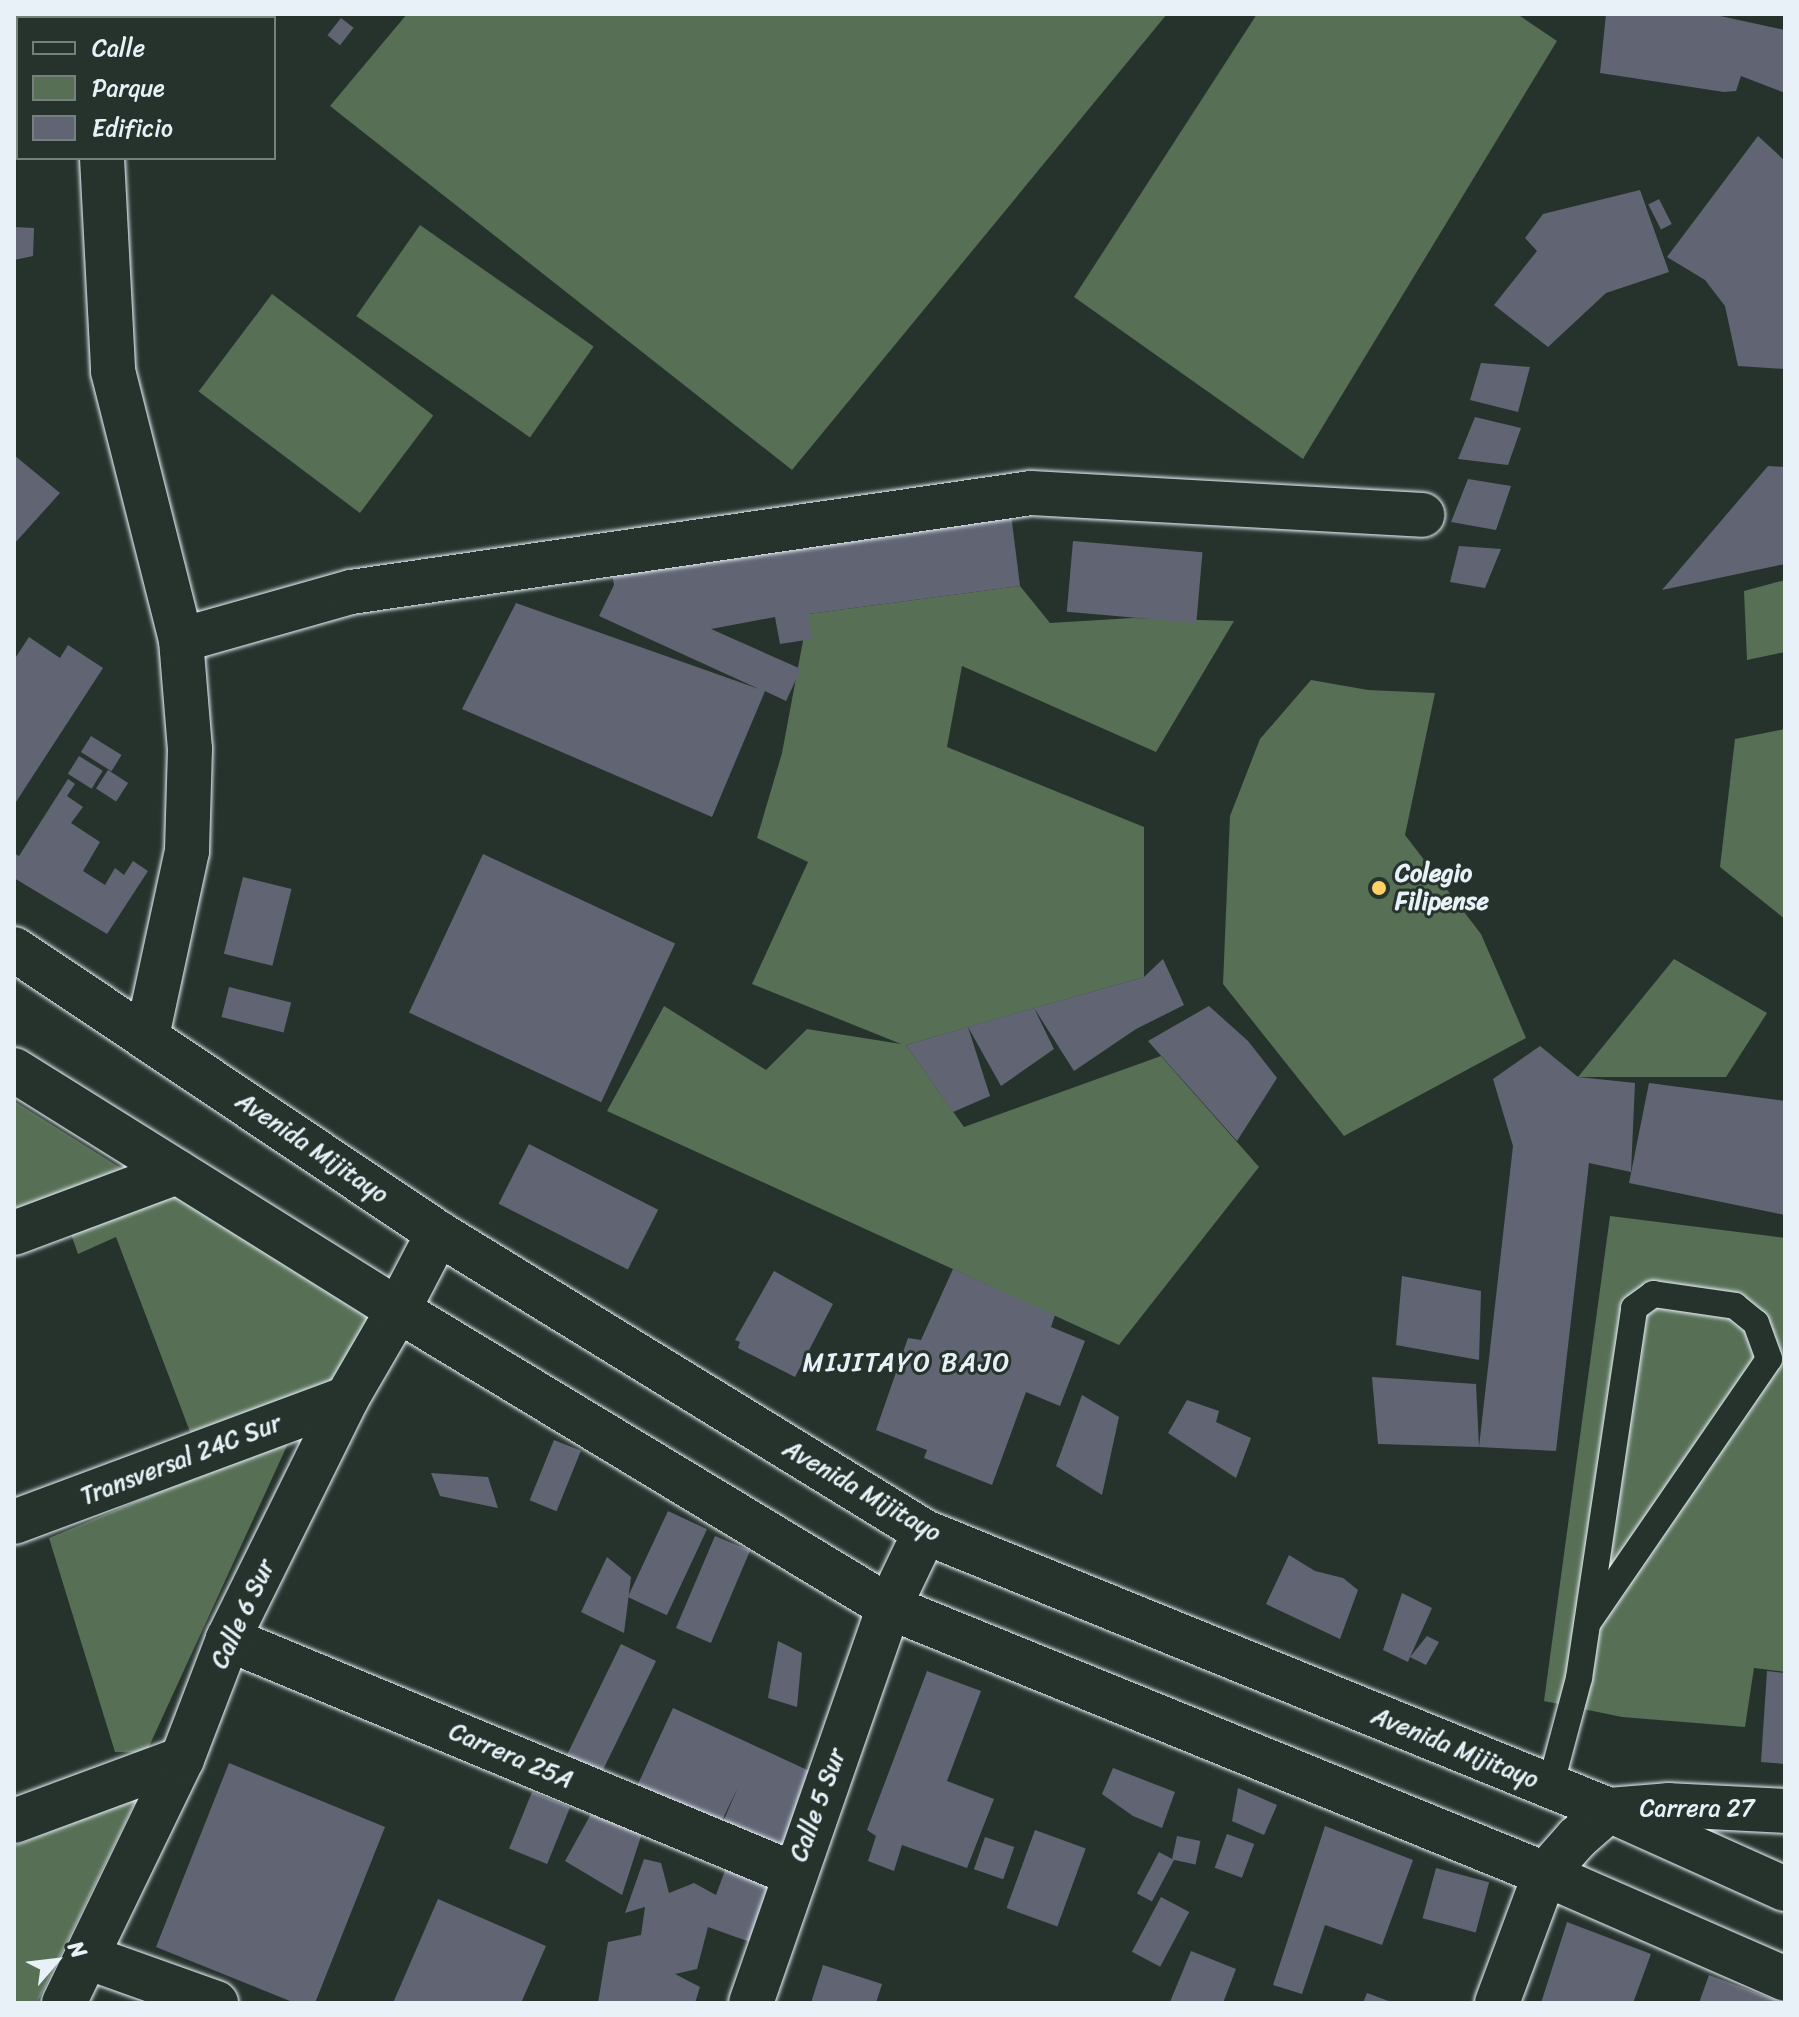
<!DOCTYPE html>
<html>
<head>
<meta charset="utf-8">
<style>
  body { margin:0 }
  #map { position:relative; width:1799px; height:2017px; overflow:hidden; background:#26332d; font-family:Sriracha,sans-serif }
  div>[style] { position:absolute }
  [style*='--x'] { left:calc(var(--x)*1px); top:calc(var(--y)*1px); width:calc(var(--w)*1px); rotate:calc(var(--a)*1deg) }
  .green>* { inset:0; background:#566f55; transform-origin:0 0 }
  .building>* { inset:0; background:#616573; transform-origin:0 0 }
  .roads { filter:drop-shadow(0 0 2px #e8f1f8) drop-shadow(0 0 2px #e8f1f8) }
  .lane>* { height:26px; margin:-13px; padding:0 13px; transform-origin:13px; border-radius:13px; background:#26332d }
  .street>* { height:44px; margin:-22px; padding:0 22px; transform-origin:22px; border-radius:22px; background:#26332d }
  .secondary>* { height:44px; margin:-22px; padding:0 22px; transform-origin:22px; border-radius:22px; background:#26332d }
  .dots>* { width:22px; height:22px; translate:-50% -50%; box-sizing:border-box; border:4px solid #26332d; border-radius:50% }
  span { translate:-50% -50%; white-space:nowrap; text-align:center; line-height:1.15; -webkit-text-stroke:6px #26332d; paint-order:stroke }
  .poi-label { font-size:24px; color:#e8f1f8; font-weight:700 }
  .left { translate:0 -50%; text-align:left }
  .street-label { font-size:24px; color:#e8f1f8 }
  .neighbourhood-label { font-size:26px; color:#e8f1f8; letter-spacing:2px }
  .frame { position:absolute; inset:0; border:16px solid #e8f1f8; pointer-events:none }
  .legend { position:absolute; left:16px; top:16px; width:260px; height:144px; box-sizing:border-box; background:#26332d; border:2px solid #747f7e; margin:0; padding:10px 14px; list-style:none; font-size:24px; color:#e8f1f8 }
  .legend li { display:flex; align-items:center; gap:16px; height:40px }
  .legend b { width:40px; border:2px solid #747f7e }
  .north { position:absolute; left:16px; top:1921px; width:80px; height:80px; -webkit-text-stroke:6px #26332d; paint-order:stroke; rotate:62deg; font-size:22px; font-weight:700; line-height:32px; text-align:center; color:#e8f1f8 }
  .north::after { content:''; display:block; margin:auto; width:28px; height:36px; background:#e8f1f8; clip-path:polygon(50% 0,100% 100%,50% 72%,0 100%) }
</style>
</head>
<body>
<div id="map">
  <div class="green">
    <div style="clip-path:polygon(407px 14px,1167px 14px,792px 470px,330px 106px)"></div>
    <div style="clip-path:polygon(1257px 14px,1517px 14px,1557px 41px,1303px 459px,1074px 297px)"></div>
    <div style="left:420px;top:225px;width:212px;height:111px;rotate:35deg"></div>
    <div style="left:272px;top:294px;width:202px;height:122px;rotate:37deg"></div>
    <div style="clip-path:polygon(1785px 580px,1785px 652px,1747px 660px,1744px 591px)"></div>
    <div style="clip-path:polygon(1020px 586px,1050px 623px,1133px 618px,1234px 621px,1156px 752px,962px 666px,947px 747px,1144px 827px,1144px 977px,906px 1045px,964px 1127px,1161px 1056px,1259px 1167px,1119px 1345px,607px 1111px,664px 1006px,766px 1070px,807px 1029px,901px 1044px,752px 984px,808px 862px,757px 838px,782px 753px,808px 614px)"></div>
    <div style="clip-path:polygon(1311px 680px,1368px 690px,1435px 693px,1405px 835px,1481px 934px,1526px 1038px,1344px 1136px,1223px 984px,1230px 816px,1260px 739px)"></div>
    <div style="clip-path:polygon(1785px 729px,1785px 919px,1720px 867px,1735px 739px)"></div>
    <div style="clip-path:polygon(1674px 959px,1767px 1013px,1726px 1077px,1578px 1077px)"></div>
    <div style="clip-path:polygon(14px 1101px,127px 1172px,14px 1214px)"></div>
    <div style="clip-path:polygon(167px 1190px,370px 1312px,339px 1380px,192px 1437px,116px 1237px,78px 1254px,71px 1234px)"></div>
    <div style="clip-path:polygon(1610px 1216px,1785px 1238px,1785px 1672px,1754px 1668px,1745px 1727px,1622px 1717px,1544px 1701px)"></div>
    <div style="clip-path:polygon(291px 1437px,146px 1753px,115px 1752px,49px 1538px)"></div>
    <div style="clip-path:polygon(137px 1798px,37px 2003px,14px 2003px,14px 1846px)"></div>
  </div>
  <div class="building">
    <div style="clip-path:polygon(1606px 14px,1711px 14px,1785px 30px,1785px 93px,1741px 76px,1736px 91px,1724px 92px,1600px 73px)"></div>
    <div style="left:341px;top:18px;width:16px;height:22px;rotate:38deg"></div>
    <div style="clip-path:polygon(1758px 136px,1785px 161px,1785px 369px,1738px 366px,1725px 306px,1705px 280px,1667px 257px)"></div>
    <div style="clip-path:polygon(1640px 190px,1669px 272px,1606px 293px,1548px 347px,1494px 305px,1537px 251px,1525px 238px,1543px 214px)"></div>
    <div style="left:1659px;top:199px;width:28px;height:12px;rotate:63deg"></div>
    <div style="clip-path:polygon(14px 227px,34px 228px,33px 256px,14px 260px)"></div>
    <div style="clip-path:polygon(1481px 363px,1530px 367px,1518px 412px,1470px 400px)"></div>
    <div style="clip-path:polygon(1475px 417px,1521px 428px,1508px 465px,1458px 459px)"></div>
    <div style="clip-path:polygon(14px 455px,60px 493px,14px 544px)"></div>
    <div style="clip-path:polygon(1768px 466px,1785px 467px,1785px 564px,1662px 590px)"></div>
    <div style="clip-path:polygon(1468px 479px,1511px 486px,1496px 530px,1451px 522px)"></div>
    <div style="clip-path:polygon(1010px 506px,1020px 586px,808px 614px,812px 639px,780px 644px,775px 617px,711px 629px,801px 669px,786px 701px,765px 691px,712px 817px,462px 709px,516px 603px,759px 689px,599px 616px,614px 585px,611px 566px)"></div>
    <div style="left:1073px;top:541px;width:130px;height:71px;rotate:5deg"></div>
    <div style="clip-path:polygon(1459px 546px,1501px 549px,1485px 588px,1450px 582px)"></div>
    <div style="clip-path:polygon(29px 637px,60px 658px,68px 645px,103px 668px,14px 805px,14px 660px)"></div>
    <div style="left:91px;top:736px;width:36px;height:19px;rotate:32deg"></div>
    <div style="left:79px;top:756px;width:28px;height:21px;rotate:32deg"></div>
    <div style="left:108px;top:770px;width:24px;height:22px;rotate:33deg"></div>
    <div style="clip-path:polygon(68px 779px,75px 784px,67px 796px,83px 807px,71px 823px,100px 842px,83px 871px,105px 885px,115px 868px,124px 875px,133px 861px,148px 871px,107px 934px,14px 878px,14px 853px,19px 856px)"></div>
    <div style="left:483px;top:854px;width:212px;height:175px;rotate:25deg"></div>
    <div style="left:243px;top:877px;width:50px;height:79px;rotate:14deg"></div>
    <div style="clip-path:polygon(1163px 959px,1184px 1005px,1136px 1029px,1074px 1071px,1034px 1008px,1054px 1049px,1001px 1086px,968px 1027px,1144px 977px)"></div>
    <div style="left:229px;top:987px;width:64px;height:31px;rotate:14deg"></div>
    <div style="clip-path:polygon(1209px 1006px,1248px 1041px,1277px 1078px,1237px 1141px,1148px 1041px)"></div>
    <div style="clip-path:polygon(968px 1027px,990px 1096px,953px 1112px,906px 1045px)"></div>
    <div style="clip-path:polygon(1540px 1046px,1578px 1077px,1635px 1083px,1631px 1172px,1589px 1163px,1556px 1451px,1479px 1447px,1513px 1146px,1493px 1079px)"></div>
    <div style="clip-path:polygon(1649px 1083px,1785px 1101px,1785px 1215px,1629px 1183px)"></div>
    <div style="left:529px;top:1144px;width:145px;height:67px;rotate:27deg"></div>
    <div style="clip-path:polygon(953px 1269px,1055px 1315px,1051px 1327px,1085px 1341px,1060px 1406px,1026px 1392px,992px 1485px,924px 1458px,927px 1450px,876px 1430px,908px 1338px,921px 1340px)"></div>
    <div style="clip-path:polygon(774px 1271px,833px 1304px,795px 1377px,738px 1348px,740px 1342px,735px 1340px)"></div>
    <div style="clip-path:polygon(1402px 1276px,1481px 1291px,1479px 1360px,1396px 1345px)"></div>
    <div style="clip-path:polygon(1372px 1377px,1476px 1384px,1479px 1447px,1378px 1444px)"></div>
    <div style="clip-path:polygon(1082px 1395px,1119px 1417px,1102px 1495px,1056px 1466px)"></div>
    <div style="clip-path:polygon(1187px 1400px,1219px 1411px,1216px 1422px,1251px 1438px,1236px 1478px,1168px 1433px)"></div>
    <div style="left:554px;top:1440px;width:29px;height:65px;rotate:22deg"></div>
    <div style="clip-path:polygon(431px 1473px,488px 1477px,498px 1508px,440px 1496px)"></div>
    <div style="left:668px;top:1511px;width:43px;height:95px;rotate:25deg"></div>
    <div style="left:715px;top:1536px;width:38px;height:100px;rotate:23deg"></div>
    <div style="clip-path:polygon(1289px 1555px,1315px 1571px,1343px 1578px,1358px 1590px,1340px 1639px,1266px 1604px)"></div>
    <div style="clip-path:polygon(607px 1557px,631px 1577px,624px 1633px,581px 1612px)"></div>
    <div style="clip-path:polygon(1402px 1593px,1432px 1608px,1410px 1657px,1427px 1636px,1439px 1642px,1426px 1665px,1410px 1657px,1408px 1662px,1383px 1650px)"></div>
    <div style="clip-path:polygon(778px 1641px,802px 1653px,797px 1707px,768px 1698px)"></div>
    <div style="left:621px;top:1644px;width:39px;height:132px;rotate:26deg"></div>
    <div style="clip-path:polygon(927px 1671px,981px 1691px,947px 1781px,994px 1799px,967px 1868px,902px 1845px,894px 1871px,868px 1861px,876px 1836px,867px 1830px)"></div>
    <div style="clip-path:polygon(1767px 1671px,1785px 1673px,1785px 1764px,1761px 1762px)"></div>
    <div style="clip-path:polygon(673px 1708px,818px 1775px,784px 1856px,720px 1829px,738px 1787px,714px 1837px,632px 1797px)"></div>
    <div style="clip-path:polygon(229px 1763px,385px 1827px,315px 2003px,295px 2003px,156px 1947px)"></div>
    <div style="clip-path:polygon(1113px 1768px,1175px 1792px,1162px 1828px,1133px 1816px,1102px 1794px)"></div>
    <div style="clip-path:polygon(1238px 1788px,1277px 1805px,1264px 1835px,1232px 1821px)"></div>
    <div style="left:532px;top:1792px;width:41px;height:61px;rotate:22deg"></div>
    <div style="clip-path:polygon(591px 1814px,642px 1833px,622px 1895px,565px 1861px)"></div>
    <div style="clip-path:polygon(1325px 1826px,1413px 1860px,1382px 1945px,1325px 1925px,1302px 1994px,1273px 1985px)"></div>
    <div style="left:1035px;top:1830px;width:54px;height:83px;rotate:20deg"></div>
    <div style="left:1227px;top:1834px;width:29px;height:36px;rotate:20deg"></div>
    <div style="left:1177px;top:1836px;width:24px;height:24px;rotate:12deg"></div>
    <div style="left:985px;top:1837px;width:31px;height:34px;rotate:19deg"></div>
    <div style="left:1159px;top:1852px;width:17px;height:47px;rotate:28deg"></div>
    <div style="clip-path:polygon(644px 1859px,661px 1863px,669px 1893px,694px 1883px,716px 1895px,727px 1865px,771px 1880px,750px 1942px,708px 1927px,697px 1969px,675px 1974px,700px 1987px,695px 2003px,598px 2003px,608px 1942px,641px 1935px,645px 1907px,625px 1913px)"></div>
    <div style="left:1436px;top:1868px;width:55px;height:52px;rotate:15deg"></div>
    <div style="left:1161px;top:1897px;width:32px;height:62px;rotate:28deg"></div>
    <div style="clip-path:polygon(438px 1899px,546px 1946px,521px 2003px,393px 2003px)"></div>
    <div style="clip-path:polygon(1567px 1922px,1651px 1954px,1633px 2003px,1541px 2003px)"></div>
    <div style="clip-path:polygon(1191px 1951px,1236px 1969px,1223px 2003px,1170px 2002px)"></div>
    <div style="clip-path:polygon(823px 1965px,882px 1984px,876px 2003px,811px 2003px)"></div>
    <div style="clip-path:polygon(1709px 1975px,1783px 2003px,1699px 2003px)"></div>
    <div style="clip-path:polygon(1367px 1993px,1394px 2003px,1363px 2003px)"></div>
  </div>
  <div class="roads">
    <div class="lane">
      <div style="--x:1550;--y:1787;--w:113;--a:-75.1"></div>
      <div style="--x:1579;--y:1678;--w:374;--a:-81.5"></div>
      <div style="--x:1634;--y:1308;--w:24;--a:-36"></div>
      <div style="--x:1653;--y:1294;--w:83;--a:8.3"></div>
      <div style="--x:1735;--y:1306;--w:27;--a:39"></div>
      <div style="--x:1756;--y:1323;--w:38;--a:70"></div>
      <div style="--x:1769;--y:1359;--w:319;--a:124.5"></div>
    </div>
    <div class="street">
      <div style="--x:172;--y:18;--w:4;--a:-63"></div>
      <div style="--x:102;--y:158;--w:213;--a:87"></div>
      <div style="--x:113;--y:371;--w:277;--a:75.8"></div>
      <div style="--x:181;--y:640;--w:109;--a:85.3"></div>
      <div style="--x:190;--y:749;--w:102;--a:91.7"></div>
      <div style="--x:187;--y:851;--w:189;--a:102.2"></div>
      <div style="--x:181;--y:640;--w:177;--a:-15.8"></div>
      <div style="--x:351;--y:592;--w:687;--a:-8.28"></div>
      <div style="--x:1031;--y:493;--w:392;--a:3.2"></div>
      <div style="--x:14;--y:1233;--w:174;--a:-20.5"></div>
      <div style="--x:14;--y:1522;--w:355;--a:-20.4"></div>
      <div style="--x:228;--y:1639;--w:613;--a:22.55"></div>
      <div style="--x:14;--y:1821;--w:179;--a:-20.3"></div>
      <div style="--x:87;--y:1957;--w:137;--a:19.6"></div>
      <div style="--x:64;--y:2003;--w:271;--a:-64.2"></div>
      <div style="--x:182;--y:1759;--w:129;--a:-69"></div>
      <div style="--x:228;--y:1639;--w:269;--a:-63.7"></div>
      <div style="--x:347;--y:1398;--w:102;--a:-59.9"></div>
      <div style="--x:398;--y:1310;--w:87;--a:-62.5"></div>
      <div style="--x:751;--y:2003;--w:419;--a:-70.8"></div>
      <div style="--x:889;--y:1607;--w:83;--a:-64.4"></div>
      <div style="--x:1497;--y:2003;--w:138;--a:-69.6"></div>
      <div style="--x:1545;--y:1874;--w:48;--a:-48.4"></div>
      <div style="--x:1577;--y:1838;--w:43;--a:-41.2"></div>
      <div style="--x:1609;--y:1810;--w:59;--a:-4.8"></div>
      <div style="--x:1668;--y:1805;--w:117;--a:2.9"></div>
    </div>
    <div class="secondary">
      <div style="--x:14;--y:949;--w:510;--a:33.81"></div>
      <div style="--x:438;--y:1233;--w:571;--a:31.55"></div>
      <div style="--x:925;--y:1532;--w:738;--a:22.12"></div>
      <div style="--x:1609;--y:1810;--w:193;--a:24.2"></div>
      <div style="--x:14;--y:1070;--w:453;--a:32"></div>
      <div style="--x:398;--y:1310;--w:574;--a:31.17"></div>
      <div style="--x:889;--y:1607;--w:708;--a:22.15"></div>
      <div style="--x:1545;--y:1874;--w:262;--a:23.6"></div>
    </div>
  </div>
  <div class="dots">
    <div style="left:1379px;top:888px;background:#ffd166"></div>
  </div>
  <div class="poi-label">
    <span class="left" style="left:1395px;top:888px">Colegio<br>Filipense</span>
  </div>
  <div class="street-label">
    <span style="left:312px;top:1148px;rotate:34deg">Avenida Mijitayo</span>
    <span style="left:181px;top:1460px;rotate:-21deg">Transversal 24C Sur</span>
    <span style="left:862px;top:1491px;rotate:30deg">Avenida Mijitayo</span>
    <span style="left:243px;top:1614px;rotate:-65deg">Calle 6 Sur</span>
    <span style="left:1455px;top:1748px;rotate:22deg">Avenida Mijitayo</span>
    <span style="left:511px;top:1756px;rotate:23deg">Carrera 25A</span>
    <span style="left:818px;top:1805px;rotate:-70deg">Calle 5 Sur</span>
    <span style="left:1697px;top:1809px">Carrera 27</span>
  </div>
  <div class="neighbourhood-label">
    <span style="left:907px;top:1363px">MIJITAYO BAJO</span>
  </div>
  <div class="frame"></div>
  <ul class="legend">
  <li><b style="height:10px;background:#26332d"></b>Calle</li>
  <li><b style="height:22px;background:#566f55"></b>Parque</li>
  <li><b style="height:22px;background:#616573"></b>Edificio</li>
  </ul>
  <div class="north">N</div>
</div>
</body>
</html>
